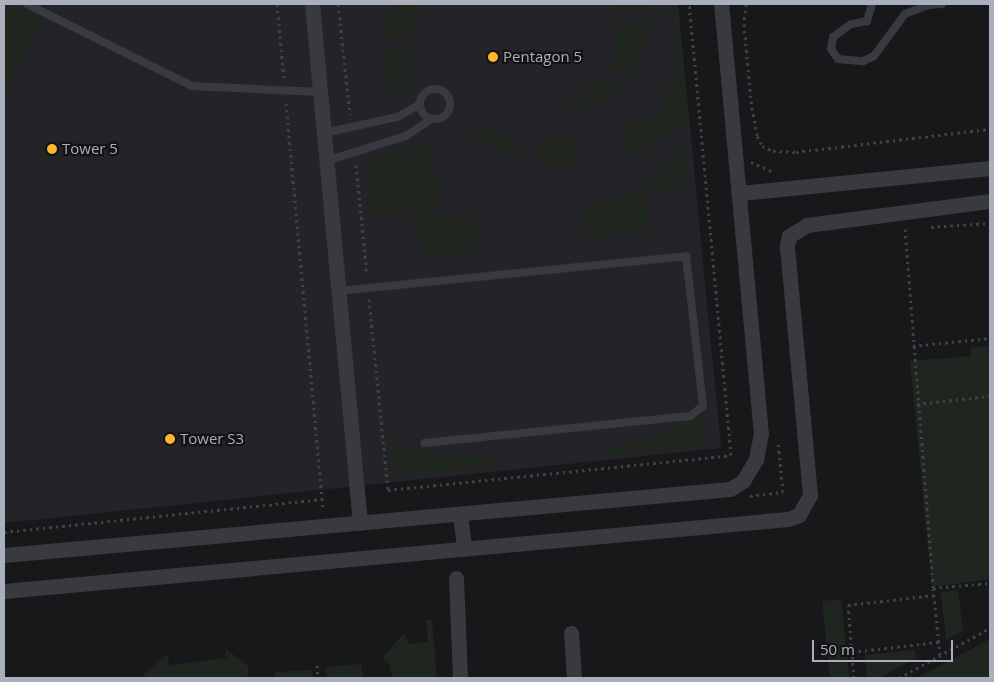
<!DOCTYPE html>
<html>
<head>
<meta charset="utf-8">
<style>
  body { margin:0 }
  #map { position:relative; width:994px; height:682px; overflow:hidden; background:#18181b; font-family:"Open Sans",sans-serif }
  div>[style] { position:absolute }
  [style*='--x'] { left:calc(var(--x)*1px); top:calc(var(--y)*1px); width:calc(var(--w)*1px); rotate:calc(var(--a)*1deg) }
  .built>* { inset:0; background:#242428 }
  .green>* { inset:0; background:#1e261f; transform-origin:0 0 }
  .path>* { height:3px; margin-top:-1.5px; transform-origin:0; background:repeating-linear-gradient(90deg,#3f4147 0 2.5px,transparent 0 6.5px) }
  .service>* { height:8px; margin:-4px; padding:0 4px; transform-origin:4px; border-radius:4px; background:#393a40 }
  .service>.ring { margin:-4px; padding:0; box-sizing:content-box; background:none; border:8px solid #393a40; border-radius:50% }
  .minor>* { height:15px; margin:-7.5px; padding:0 7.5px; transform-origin:7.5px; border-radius:7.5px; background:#393a40 }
  .dots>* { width:14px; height:14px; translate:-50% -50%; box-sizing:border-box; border:2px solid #131316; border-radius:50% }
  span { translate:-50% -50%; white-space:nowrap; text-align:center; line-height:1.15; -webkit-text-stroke:4.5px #131316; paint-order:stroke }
  .poi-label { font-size:15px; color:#a9afbc }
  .left { translate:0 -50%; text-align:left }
  .frame { position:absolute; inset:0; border:5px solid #a9afbc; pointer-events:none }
  .scale { position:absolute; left:812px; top:640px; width:141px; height:22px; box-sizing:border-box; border:2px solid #a9afbc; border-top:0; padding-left:6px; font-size:15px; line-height:18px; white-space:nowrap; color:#a9afbc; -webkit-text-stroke:4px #131316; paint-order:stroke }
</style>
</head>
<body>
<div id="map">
  <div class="built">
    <div style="clip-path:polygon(4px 4px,678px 4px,721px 448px,4px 523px)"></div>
  </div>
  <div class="green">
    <div style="clip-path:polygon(4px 4px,44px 19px,4px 101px)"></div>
    <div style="clip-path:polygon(388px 4px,419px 4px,410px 34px,380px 39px)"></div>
    <div style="clip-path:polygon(616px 4px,652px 4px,652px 9px,617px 13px)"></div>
    <div style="clip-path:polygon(668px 4px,675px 4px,689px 120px,647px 149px,623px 157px,626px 146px,619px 127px,627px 120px,635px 123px,651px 122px,664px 104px,664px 89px,677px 79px)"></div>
    <div style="clip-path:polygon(654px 20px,631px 76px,609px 67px,616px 45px,617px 23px)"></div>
    <div style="clip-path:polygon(412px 43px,413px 85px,407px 92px,391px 91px,386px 80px,381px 51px)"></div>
    <div style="clip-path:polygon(600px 76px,625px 86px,606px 99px,573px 113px,567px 105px,584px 94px)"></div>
    <div style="clip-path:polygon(476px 121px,514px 139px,516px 162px,478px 139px,471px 131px)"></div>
    <div style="clip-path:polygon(576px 137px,577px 154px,588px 165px,540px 165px,536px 141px)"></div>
    <div style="clip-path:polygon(425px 139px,434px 147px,429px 160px,431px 170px,441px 182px,436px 208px,431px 213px,457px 220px,482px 221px,476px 252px,422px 257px,416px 211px,372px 216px,367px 158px,403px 151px)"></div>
    <div style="clip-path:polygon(685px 143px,689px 187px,645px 192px,649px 231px,591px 239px,579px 208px,629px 194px,652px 179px)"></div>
    <div style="clip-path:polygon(990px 346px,990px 579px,932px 587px,910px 361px,971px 356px,971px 348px)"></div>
    <div style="clip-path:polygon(706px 414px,706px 446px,609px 457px,608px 448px,664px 433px)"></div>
    <div style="clip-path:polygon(392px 439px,407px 446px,441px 453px,499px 459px,500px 466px,395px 476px)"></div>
    <div style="clip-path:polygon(958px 590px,963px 631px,946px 640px,941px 592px)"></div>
    <div style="left:841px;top:599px;width:79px;height:19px;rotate:84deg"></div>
    <div style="clip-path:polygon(426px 620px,432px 620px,437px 678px,392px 678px,389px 663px,385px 663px,384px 656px,402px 635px,406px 634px,408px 644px,428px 641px)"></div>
    <div style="clip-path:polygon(990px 639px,990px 678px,917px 678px)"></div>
    <div style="clip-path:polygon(225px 648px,249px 667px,247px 678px,145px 678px,144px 674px,164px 656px,168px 655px,169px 665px,226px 658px)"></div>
    <div style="clip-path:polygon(915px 650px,916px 658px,879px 678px,867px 678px,865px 655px)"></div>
    <div style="clip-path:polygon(361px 664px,363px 678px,327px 678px,326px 667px)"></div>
    <div style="clip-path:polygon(312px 670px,313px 678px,275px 678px,275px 672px)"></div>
  </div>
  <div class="path">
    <div style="--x:277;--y:4;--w:75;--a:84.7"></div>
    <div style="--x:338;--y:4;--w:111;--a:83.8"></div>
    <div style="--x:746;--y:4;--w:20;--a:96"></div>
    <div style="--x:744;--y:24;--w:77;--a:84.8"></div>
    <div style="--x:751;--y:101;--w:36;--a:80"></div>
    <div style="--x:757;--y:136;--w:11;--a:63"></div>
    <div style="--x:762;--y:146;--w:12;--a:24"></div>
    <div style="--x:773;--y:151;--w:23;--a:2"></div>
    <div style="--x:796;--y:152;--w:195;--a:-6.8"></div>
    <div style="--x:286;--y:103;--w:409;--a:84.8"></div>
    <div style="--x:751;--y:162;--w:24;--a:24"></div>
    <div style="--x:356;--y:165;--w:111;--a:84.3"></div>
    <div style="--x:931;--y:227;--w:59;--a:-3.9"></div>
    <div style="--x:905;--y:229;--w:360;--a:85.5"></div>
    <div style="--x:933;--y:588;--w:57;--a:-5"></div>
    <div style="--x:369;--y:299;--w:192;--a:84.3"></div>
    <div style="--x:388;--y:490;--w:345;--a:-5.8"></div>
    <div style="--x:731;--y:455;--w:453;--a:-95.3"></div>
    <div style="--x:913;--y:346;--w:77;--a:-5.9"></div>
    <div style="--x:917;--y:404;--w:73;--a:-6.3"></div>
    <div style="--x:750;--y:496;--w:33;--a:-7"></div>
    <div style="--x:783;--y:492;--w:50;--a:-95.7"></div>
    <div style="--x:4;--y:532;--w:320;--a:-5.9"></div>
    <div style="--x:933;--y:588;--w:68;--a:84.1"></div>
    <div style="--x:852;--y:652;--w:87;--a:-6.6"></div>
    <div style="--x:317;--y:665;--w:13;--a:86"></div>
    <div style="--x:854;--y:678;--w:73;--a:-94.7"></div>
    <div style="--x:848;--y:605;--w:87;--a:-6.6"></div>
    <div style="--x:899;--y:678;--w:104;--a:-28.8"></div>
  </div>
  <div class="service">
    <div style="--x:27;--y:4;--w:184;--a:26.4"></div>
    <div style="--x:192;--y:86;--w:128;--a:2.7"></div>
    <div style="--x:872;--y:4;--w:18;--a:106"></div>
    <div style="--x:867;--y:21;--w:16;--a:169"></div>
    <div style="--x:851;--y:24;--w:22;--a:144"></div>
    <div style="--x:833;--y:37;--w:12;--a:99"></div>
    <div style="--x:831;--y:49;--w:12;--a:55"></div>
    <div style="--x:838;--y:59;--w:25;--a:5"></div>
    <div style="--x:863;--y:61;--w:12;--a:-24"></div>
    <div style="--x:874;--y:56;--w:52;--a:-53.6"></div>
    <div style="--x:905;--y:14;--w:25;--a:-21"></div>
    <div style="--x:928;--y:5;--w:14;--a:-4"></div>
    <div class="ring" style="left:420px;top:89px;width:22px;height:22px"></div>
    <div style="--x:324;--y:133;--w:75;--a:-12.4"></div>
    <div style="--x:397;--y:117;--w:25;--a:-29"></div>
    <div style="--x:326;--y:161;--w:84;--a:-17.4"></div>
    <div style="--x:406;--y:136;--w:30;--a:-34"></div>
    <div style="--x:338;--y:291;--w:350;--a:-5.7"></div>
    <div style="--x:686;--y:256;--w:151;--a:83.5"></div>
    <div style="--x:703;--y:406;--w:16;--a:142"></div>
    <div style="--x:690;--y:416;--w:267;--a:174.2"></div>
  </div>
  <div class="minor">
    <div style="--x:312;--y:4;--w:521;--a:84.72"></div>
    <div style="--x:740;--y:193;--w:251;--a:-5.7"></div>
    <div style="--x:460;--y:514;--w:35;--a:83"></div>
    <div style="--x:4;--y:555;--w:729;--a:-5.19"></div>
    <div style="--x:730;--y:489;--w:15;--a:-32"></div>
    <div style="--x:743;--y:481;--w:26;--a:-59"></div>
    <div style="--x:756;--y:459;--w:25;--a:-79"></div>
    <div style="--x:761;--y:434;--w:432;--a:-95.3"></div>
    <div style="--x:456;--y:578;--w:100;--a:87.7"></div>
    <div style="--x:4;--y:591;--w:787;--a:-5.25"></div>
    <div style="--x:788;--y:519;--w:12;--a:-20"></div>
    <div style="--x:799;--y:515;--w:23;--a:-61"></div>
    <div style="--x:810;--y:495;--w:250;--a:-95.3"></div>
    <div style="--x:787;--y:246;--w:10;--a:-79"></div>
    <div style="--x:789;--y:236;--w:21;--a:-31"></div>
    <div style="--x:807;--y:225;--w:185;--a:-7.5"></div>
    <div style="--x:571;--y:633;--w:45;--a:86.2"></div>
  </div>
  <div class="dots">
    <div style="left:493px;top:57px;background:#ffb72c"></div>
    <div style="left:52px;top:149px;background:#ffb72c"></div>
    <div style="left:170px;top:439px;background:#ffb72c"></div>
  </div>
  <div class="poi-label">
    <span class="left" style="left:503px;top:57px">Pentagon 5</span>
    <span class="left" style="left:62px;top:149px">Tower 5</span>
    <span class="left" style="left:180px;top:439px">Tower S3</span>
  </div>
  <div class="frame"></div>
  <div class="scale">50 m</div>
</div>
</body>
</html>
